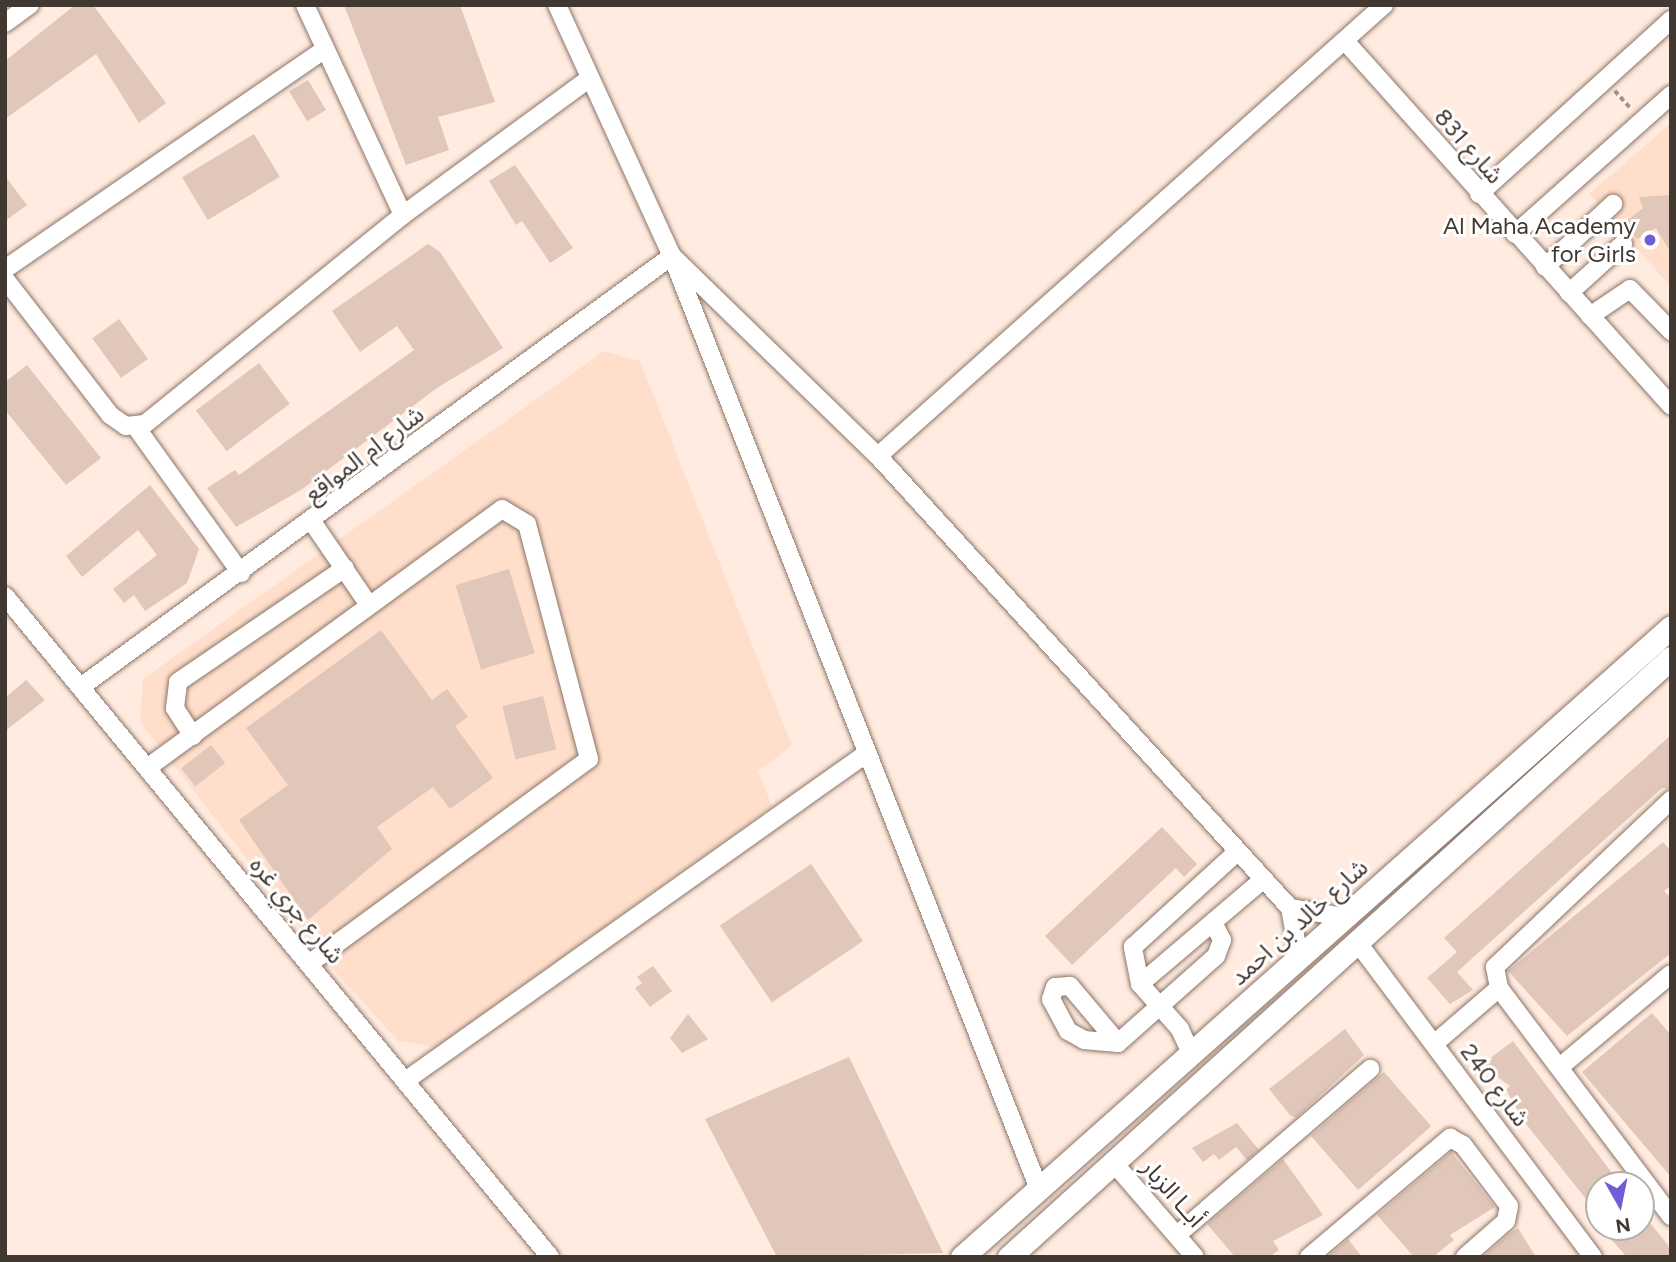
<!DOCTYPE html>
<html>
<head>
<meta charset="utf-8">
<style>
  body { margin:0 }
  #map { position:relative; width:1676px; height:1262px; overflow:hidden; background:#ffebdf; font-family:Figtree,"Noto Sans Arabic",sans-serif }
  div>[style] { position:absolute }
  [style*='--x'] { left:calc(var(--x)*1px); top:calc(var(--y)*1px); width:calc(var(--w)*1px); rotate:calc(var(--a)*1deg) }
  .built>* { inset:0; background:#ffdfcb }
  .building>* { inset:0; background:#e0c7b9; transform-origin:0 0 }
  .path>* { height:3.5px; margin-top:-1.75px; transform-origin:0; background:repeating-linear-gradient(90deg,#a19289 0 5px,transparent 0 8.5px) }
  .roads { filter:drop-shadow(0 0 2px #8b7568) drop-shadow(0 0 2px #8b7568) }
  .minor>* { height:18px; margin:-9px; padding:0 9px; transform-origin:9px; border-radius:9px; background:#fff }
  .major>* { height:23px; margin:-11.5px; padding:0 11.5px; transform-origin:11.5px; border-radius:11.5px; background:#fff }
  .dots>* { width:19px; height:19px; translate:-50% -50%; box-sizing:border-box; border:4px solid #fff; border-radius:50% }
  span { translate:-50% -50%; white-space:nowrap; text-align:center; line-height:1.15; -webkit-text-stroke:6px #fff; paint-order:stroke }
  .street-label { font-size:24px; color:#423832 }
  .poi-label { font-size:24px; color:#423832 }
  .right { translate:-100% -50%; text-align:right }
  .frame { position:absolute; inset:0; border:7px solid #423832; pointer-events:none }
  .north { position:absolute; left:1585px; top:1171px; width:70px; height:70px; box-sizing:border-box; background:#fff; border:2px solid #b3afad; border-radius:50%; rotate:171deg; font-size:19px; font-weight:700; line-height:28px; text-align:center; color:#423832 }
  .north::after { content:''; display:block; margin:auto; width:24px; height:32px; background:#6f5cd6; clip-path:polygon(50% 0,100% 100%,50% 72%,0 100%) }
</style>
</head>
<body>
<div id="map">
  <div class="built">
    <div style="clip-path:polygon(1671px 123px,1671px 287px,1589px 194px)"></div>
    <div style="clip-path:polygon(604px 351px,640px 361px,792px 746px,758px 771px,772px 806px,437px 1047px,398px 1041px,332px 968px,140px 722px,143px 679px)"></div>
  </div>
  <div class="building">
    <div style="clip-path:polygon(75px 5px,93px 5px,166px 103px,139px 123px,96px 54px,5px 119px,5px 61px)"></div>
    <div style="clip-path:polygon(344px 5px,460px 5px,495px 102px,438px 117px,449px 150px,406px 165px)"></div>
    <div style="left:308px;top:80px;width:35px;height:22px;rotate:59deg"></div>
    <div style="left:254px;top:134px;width:50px;height:84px;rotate:59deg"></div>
    <div style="clip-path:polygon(515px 165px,573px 248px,550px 263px,522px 221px,516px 225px,489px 181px)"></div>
    <div style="clip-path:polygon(5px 176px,27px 205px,5px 221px)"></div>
    <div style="clip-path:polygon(1671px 195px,1671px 253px,1656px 228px,1637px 239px,1624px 223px,1643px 208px,1639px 197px)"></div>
    <div style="clip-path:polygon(428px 244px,440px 252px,503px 348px,437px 388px,301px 490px,236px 527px,207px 488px,235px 470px,239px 475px,414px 350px,397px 326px,360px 352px,332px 311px)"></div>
    <div style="left:119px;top:319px;width:49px;height:33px;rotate:54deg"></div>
    <div style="left:259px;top:363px;width:51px;height:79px;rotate:53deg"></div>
    <div style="clip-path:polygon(27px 365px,101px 458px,66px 485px,5px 410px,5px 382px)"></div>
    <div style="clip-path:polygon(150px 485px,199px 549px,187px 583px,145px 611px,134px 595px,124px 603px,113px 589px,157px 555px,138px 530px,82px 577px,66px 556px)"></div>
    <div style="left:509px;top:569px;width:88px;height:56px;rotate:73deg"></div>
    <div style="clip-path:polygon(381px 630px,432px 700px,447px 689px,468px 717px,455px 726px,493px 778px,450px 809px,433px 787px,377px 827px,392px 849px,308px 920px,239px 820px,288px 785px,246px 728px)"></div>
    <div style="clip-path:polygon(26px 680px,45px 700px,5px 731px,5px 698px)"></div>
    <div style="left:543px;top:696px;width:55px;height:42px;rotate:76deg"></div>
    <div style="clip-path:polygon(1671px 735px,1671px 789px,1662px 788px,1457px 972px,1473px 990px,1450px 1004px,1427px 978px,1457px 952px,1444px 938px)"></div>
    <div style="left:211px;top:745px;width:23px;height:38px;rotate:52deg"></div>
    <div style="clip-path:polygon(1162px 827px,1197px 864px,1184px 877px,1176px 868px,1072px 965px,1045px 936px)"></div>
    <div style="clip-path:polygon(1663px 842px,1671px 851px,1671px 886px,1664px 891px,1671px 898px,1671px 953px,1567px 1036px,1508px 971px)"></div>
    <div style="left:811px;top:864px;width:93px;height:110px;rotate:56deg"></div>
    <div style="clip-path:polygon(653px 966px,672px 991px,650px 1007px,635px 988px,642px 983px,637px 977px)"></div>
    <div style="clip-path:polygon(1652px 1013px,1671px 1035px,1671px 1177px,1582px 1072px)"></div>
    <div style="clip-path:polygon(688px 1014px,708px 1039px,682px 1053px,670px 1038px)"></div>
    <div style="clip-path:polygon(1345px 1029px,1364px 1055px,1296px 1118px,1290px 1115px,1269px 1089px)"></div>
    <div style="clip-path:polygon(1513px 1041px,1621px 1185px,1599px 1185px,1599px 1215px,1526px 1124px,1506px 1090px,1510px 1086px,1481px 1065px)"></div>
    <div style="clip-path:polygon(849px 1057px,943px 1253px,777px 1257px,705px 1119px)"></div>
    <div style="left:1384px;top:1072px;width:72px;height:97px;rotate:49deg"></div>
    <div style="clip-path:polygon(1237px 1123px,1259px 1150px,1247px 1160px,1236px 1147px,1219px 1160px,1214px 1154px,1203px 1162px,1192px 1148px)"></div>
    <div style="clip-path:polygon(1451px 1152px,1495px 1207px,1450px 1235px,1454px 1240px,1433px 1257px,1414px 1257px,1377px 1215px)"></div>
    <div style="clip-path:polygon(1283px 1159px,1323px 1215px,1273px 1241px,1279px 1250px,1269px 1257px,1235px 1257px,1207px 1224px)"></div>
    <div style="clip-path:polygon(1641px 1212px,1668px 1245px,1671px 1257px,1627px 1257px,1600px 1227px,1641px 1227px)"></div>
    <div style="clip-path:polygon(1518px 1228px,1536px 1257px,1483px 1257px,1509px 1234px)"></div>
    <div style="clip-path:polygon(1348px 1239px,1362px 1257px,1327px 1257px)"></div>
  </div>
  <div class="path">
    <div style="--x:1615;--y:91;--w:24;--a:48"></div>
  </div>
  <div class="roads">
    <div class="minor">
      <div style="--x:305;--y:5;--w:232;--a:65"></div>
      <div style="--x:557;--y:5;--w:276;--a:65.4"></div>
      <div style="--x:672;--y:256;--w:287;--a:44.2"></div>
      <div style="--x:878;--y:456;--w:612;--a:47.65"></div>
      <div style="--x:1290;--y:908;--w:50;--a:79.6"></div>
      <div style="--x:5;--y:23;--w:31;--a:-36"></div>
      <div style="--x:1345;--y:41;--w:489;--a:48.2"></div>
      <div style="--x:1479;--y:194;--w:259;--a:-42.2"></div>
      <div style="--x:1515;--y:234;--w:209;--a:-41.7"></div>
      <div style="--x:1545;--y:267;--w:93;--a:-42.8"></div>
      <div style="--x:5;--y:269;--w:387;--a:-34.5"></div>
      <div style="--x:5;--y:279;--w:172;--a:52.3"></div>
      <div style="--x:110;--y:415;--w:19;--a:35"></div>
      <div style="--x:126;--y:426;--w:19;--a:-6"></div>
      <div style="--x:145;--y:424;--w:332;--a:-39"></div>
      <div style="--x:403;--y:215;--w:230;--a:-36.2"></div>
      <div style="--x:1569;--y:293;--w:73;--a:-42.2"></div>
      <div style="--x:1590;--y:316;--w:48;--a:-34"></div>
      <div style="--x:1630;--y:289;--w:59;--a:45.7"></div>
      <div style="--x:136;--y:427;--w:180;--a:54.3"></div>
      <div style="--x:878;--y:456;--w:678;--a:-41.71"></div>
      <div style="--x:313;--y:523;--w:99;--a:55.7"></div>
      <div style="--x:5;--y:596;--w:857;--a:50.49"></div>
      <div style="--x:82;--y:686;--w:730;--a:-36.09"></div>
      <div style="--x:672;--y:256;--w:1003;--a:68.53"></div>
      <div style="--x:193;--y:736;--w:33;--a:-123"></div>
      <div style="--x:175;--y:708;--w:26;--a:-83"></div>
      <div style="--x:178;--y:682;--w:202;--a:-34.3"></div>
      <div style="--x:147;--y:768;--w:439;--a:-36.1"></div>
      <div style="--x:502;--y:509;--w:29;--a:31"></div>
      <div style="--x:527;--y:524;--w:243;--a:75.2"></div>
      <div style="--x:589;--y:759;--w:346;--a:143.8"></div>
      <div style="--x:1671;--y:800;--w:243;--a:136.5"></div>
      <div style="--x:1495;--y:967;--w:21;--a:79"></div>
      <div style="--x:1499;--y:988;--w:286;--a:53"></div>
      <div style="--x:1290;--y:908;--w:55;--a:9.5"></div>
      <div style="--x:1358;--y:943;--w:392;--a:53.2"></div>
      <div style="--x:1140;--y:984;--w:162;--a:-40.3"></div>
      <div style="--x:1118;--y:1043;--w:75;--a:-130.1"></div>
      <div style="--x:1070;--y:986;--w:15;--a:176"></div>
      <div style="--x:1055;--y:987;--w:13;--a:108"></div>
      <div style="--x:1051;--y:999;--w:36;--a:62"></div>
      <div style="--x:1068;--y:1031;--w:18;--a:29"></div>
      <div style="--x:1084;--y:1040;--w:34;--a:5"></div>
      <div style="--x:1118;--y:1043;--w:131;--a:-41.6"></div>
      <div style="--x:1216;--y:956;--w:17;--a:-69"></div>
      <div style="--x:1222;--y:940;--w:20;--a:-117"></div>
      <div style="--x:1434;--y:1044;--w:86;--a:-40.7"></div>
      <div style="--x:1191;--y:1053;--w:26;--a:-115"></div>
      <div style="--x:1180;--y:1029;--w:60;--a:-131.6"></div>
      <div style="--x:1140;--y:984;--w:38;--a:-101"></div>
      <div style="--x:1133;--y:947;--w:142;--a:-42.4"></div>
      <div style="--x:1561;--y:1066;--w:143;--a:-39.9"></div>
      <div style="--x:405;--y:1081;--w:567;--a:-35.37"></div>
      <div style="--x:1113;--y:1162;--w:125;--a:49.2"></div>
      <div style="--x:1177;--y:1235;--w:255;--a:-40.7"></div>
      <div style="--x:1309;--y:1257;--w:185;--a:-40.2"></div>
      <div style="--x:1450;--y:1138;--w:15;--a:28"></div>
      <div style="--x:1463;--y:1145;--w:76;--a:53"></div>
      <div style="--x:1509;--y:1206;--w:15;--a:101"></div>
      <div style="--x:1506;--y:1221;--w:55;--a:138.7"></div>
    </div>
    <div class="major">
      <div style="--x:962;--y:1257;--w:948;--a:-41.62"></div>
      <div style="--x:1009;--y:1257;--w:893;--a:-42.14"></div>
    </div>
  </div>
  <div class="dots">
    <div style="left:1650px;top:240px;background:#6f5cd6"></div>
  </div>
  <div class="street-label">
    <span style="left:1469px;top:146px;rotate:49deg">شارع 831</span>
    <span style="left:364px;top:454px;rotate:-37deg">شارع ام المواقع</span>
    <span style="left:297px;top:910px;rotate:50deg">شارع جري غره</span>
    <span style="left:1299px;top:922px;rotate:-42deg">شارع خالد بن احمد</span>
    <span style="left:1495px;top:1085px;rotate:53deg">شارع 240</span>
    <span style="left:1173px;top:1193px;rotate:49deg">أبــا الزبار</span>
  </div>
  <div class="poi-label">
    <span class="right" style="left:1636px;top:240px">Al Maha Academy<br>for Girls</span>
  </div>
  <div class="frame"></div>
  <div class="north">N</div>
</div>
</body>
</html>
